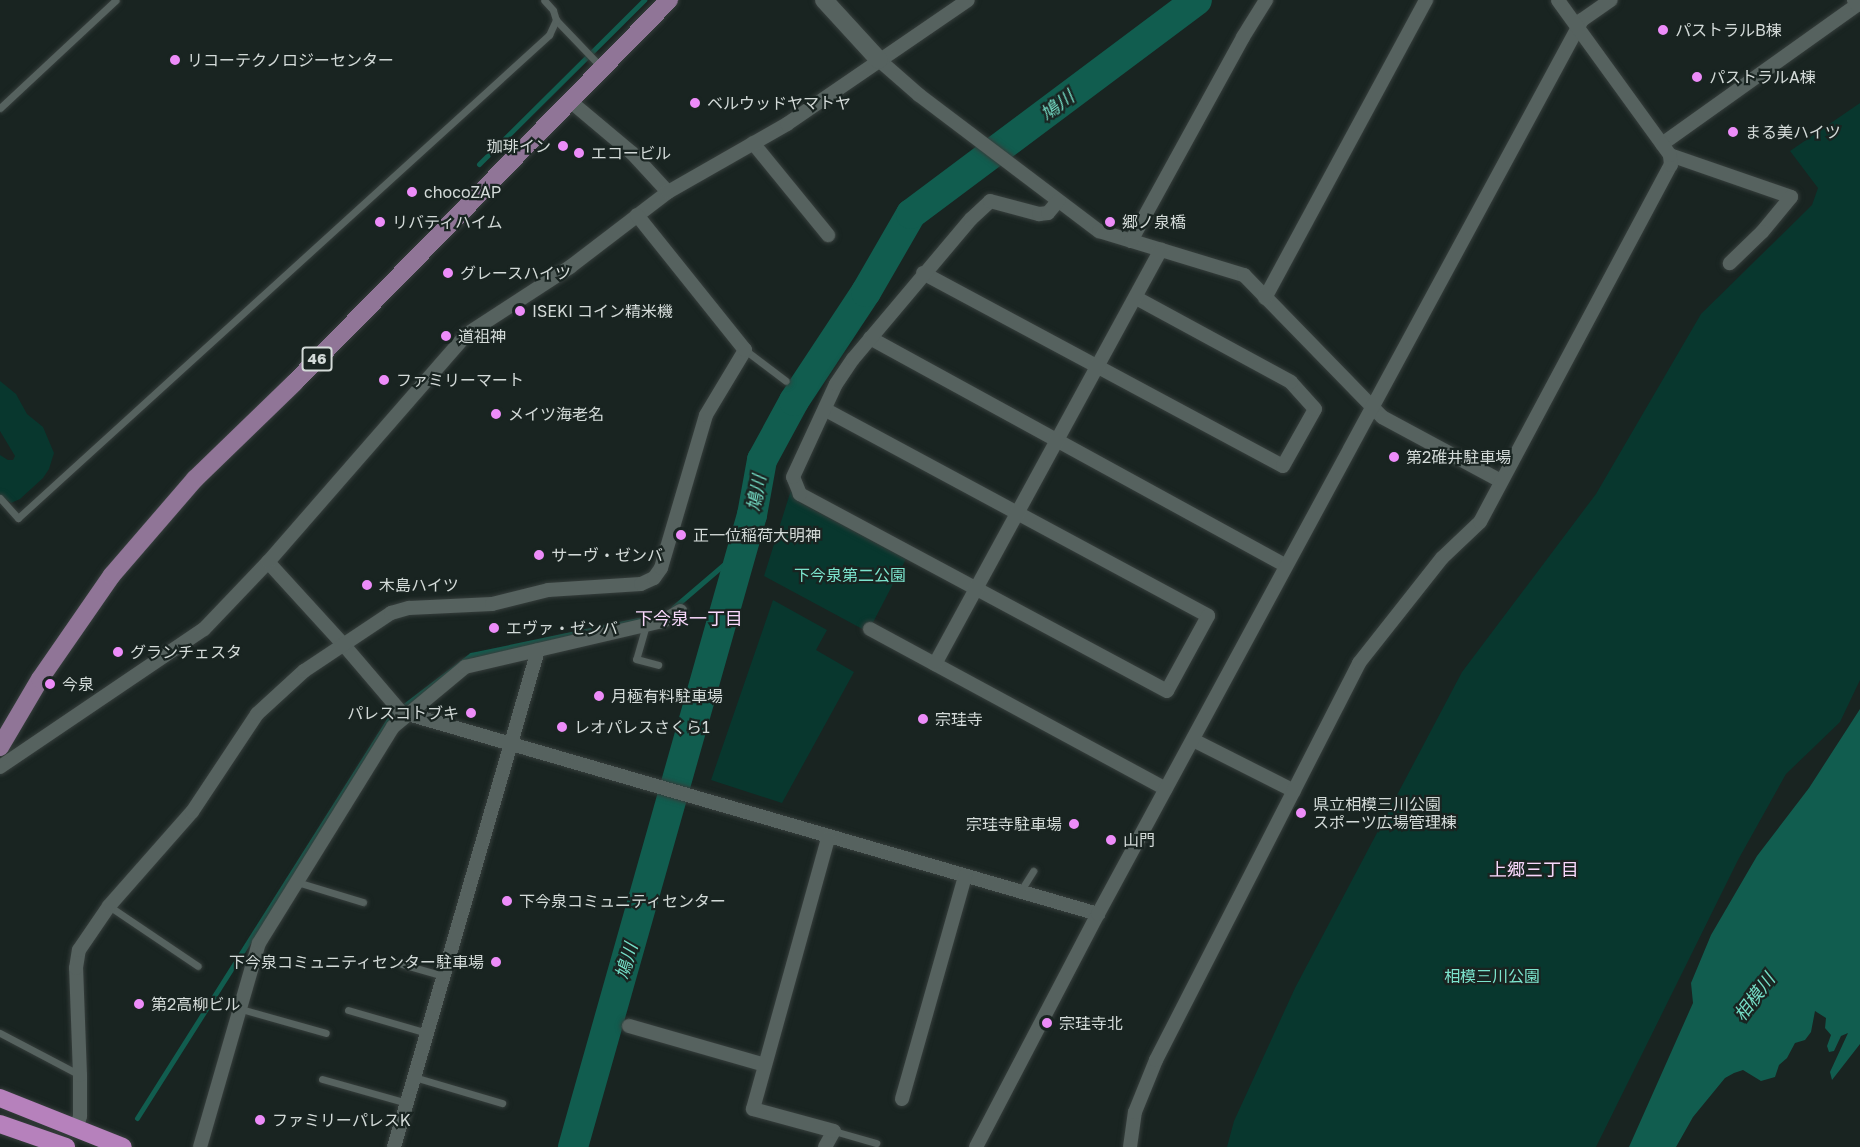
<!DOCTYPE html>
<html>
<head>
<meta charset="utf-8">
<style>
  body { margin:0 }
  #map { position:relative; width:1860px; height:1147px; overflow:hidden; background:#192421; font-family:"Golos Text","Noto Sans JP",sans-serif }
  div>[style] { position:absolute }
  [style*='--x'] { left:calc(var(--x)*1px); top:calc(var(--y)*1px); width:calc(var(--w)*1px); rotate:calc(var(--a)*1deg) }
  .green>* { inset:0; background:#08372e }
  .water>* { inset:0; background:#115d4f }
  .stream>* { height:5px; margin:-2.5px; padding:0 2.5px; transform-origin:2.5px; border-radius:2.5px; background:#115d4f }
  .river>* { height:30px; margin:-15px; padding:0 15px; transform-origin:15px; border-radius:15px; background:#115d4f }
  .roads { filter:drop-shadow(0 0 2px #363e3c) drop-shadow(0 0 2px #363e3c) }
  .lane>* { height:7px; margin:-3.5px; padding:0 3.5px; transform-origin:3.5px; border-radius:3.5px; background:#56625f }
  .street>* { height:14px; margin:-7px; padding:0 7px; transform-origin:7px; border-radius:7px; background:#56625f }
  .secondary>* { height:18px; margin:-9px; padding:0 9px; transform-origin:9px; border-radius:9px; background:#56625f }
  .primary>* { height:18px; margin:-9px; padding:0 9px; transform-origin:9px; border-radius:9px; background:#907597 }
  .highway>* { height:18px; margin:-9px; padding:0 9px; transform-origin:9px; border-radius:9px; background:#b681bc }
  .dots>* { width:16px; height:16px; translate:-50% -50%; box-sizing:border-box; border:3px solid #192421; border-radius:50% }
  span { translate:-50% -50%; white-space:nowrap; text-align:center; line-height:1.15; -webkit-text-stroke:4.5px #192421; paint-order:stroke }
  .shield-label span { padding:2px 4px; background:#192421; border:2px solid; border-radius:4px; -webkit-text-stroke-width:0 }
  .shield-label { font-size:15px; color:#d3dad8; font-weight:700 }
  .poi-label { font-size:16px; color:#d3dad8 }
  .left { translate:0 -50%; text-align:left }
  .right { translate:-100% -50%; text-align:right }
  .park-label { font-size:16px; color:#7ce4cd }
  .water-label { font-size:18px; color:#75ddc6; font-style:italic }
  .neighbourhood-label { font-size:18px; color:#f8d7fb }
</style>
</head>
<body>
<div id="map">
  <div class="green">
    <div style="clip-path:polygon(1860px 103px,1860px 680px,1840px 722px,1786px 774px,1738px 860px,1596px 1147px,1227px 1147px,1234px 1121px,1295px 988px,1462px 672px,1596px 494px,1701px 314px,1812px 205px,1818px 188px,1790px 151px)"></div>
    <div style="clip-path:polygon(0 381px,16px 394px,27px 414px,43px 427px,54px 453px,49px 469px,43px 478px,20px 499px,11px 503px,0 495px,0 455px,8px 460px,13px 460px,15px 456px,0 431px)"></div>
    <div style="clip-path:polygon(791px 490px,799px 502px,906px 559px,868px 632px,764px 576px)"></div>
    <div style="clip-path:polygon(773px 600px,827px 630px,816px 650px,854px 672px,782px 803px,711px 780px)"></div>
  </div>
  <div class="water">
    <div style="clip-path:polygon(1860px 709px,1860px 1044px,1832px 1080px,1830px 1072px,1848px 1033px,1841px 1036px,1834px 1051px,1829px 1052px,1827px 1046px,1831px 1035px,1825px 1028px,1826px 1018px,1815px 1011px,1811px 1032px,1805px 1040px,1795px 1043px,1787px 1058px,1779px 1065px,1775px 1077px,1761px 1081px,1743px 1070px,1734px 1073px,1725px 1078px,1693px 1117px,1676px 1147px,1629px 1147px,1693px 1003px,1691px 983px,1711px 935px,1757px 856px,1809px 788px)"></div>
  </div>
  <div class="stream">
    <div style="--x:479;--y:164;--w:233;--a:-44.8"></div>
    <div style="--x:673;--y:608;--w:92;--a:-40.6"></div>
    <div style="--x:137;--y:1118;--w:476;--a:-57.7"></div>
    <div style="--x:391;--y:716;--w:101;--a:-37.3"></div>
    <div style="--x:471;--y:655;--w:181;--a:-11.8"></div>
  </div>
  <div class="river">
    <div style="--x:573;--y:1147;--w:657;--a:-74.19"></div>
    <div style="--x:752;--y:515;--w:56;--a:-79.7"></div>
    <div style="--x:762;--y:460;--w:67;--a:-61.5"></div>
    <div style="--x:794;--y:401;--w:131;--a:-56.6"></div>
    <div style="--x:866;--y:292;--w:90;--a:-60"></div>
    <div style="--x:911;--y:214;--w:357;--a:-36.8"></div>
  </div>
  <div class="roads">
    <div class="lane">
      <div style="--x:556;--y:20;--w:66;--a:46.2"></div>
      <div style="--x:0;--y:108;--w:158;--a:-43"></div>
      <div style="--x:745;--y:350;--w:51;--a:37.1"></div>
      <div style="--x:0;--y:498;--w:27;--a:48"></div>
      <div style="--x:18;--y:518;--w:718;--a:-42.29"></div>
      <div style="--x:549;--y:35;--w:17;--a:-65"></div>
      <div style="--x:556;--y:20;--w:10;--a:-107"></div>
      <div style="--x:553;--y:10;--w:13;--a:-132"></div>
      <div style="--x:646;--y:625;--w:35;--a:106"></div>
      <div style="--x:636;--y:659;--w:23;--a:15"></div>
      <div style="--x:297;--y:882;--w:69;--a:16.9"></div>
      <div style="--x:1020;--y:892;--w:25;--a:-58"></div>
      <div style="--x:109;--y:906;--w:107;--a:34"></div>
      <div style="--x:402;--y:964;--w:44;--a:15.9"></div>
      <div style="--x:241;--y:1009;--w:88;--a:15.8"></div>
      <div style="--x:348;--y:1010;--w:82;--a:16.2"></div>
      <div style="--x:0;--y:1033;--w:90;--a:27.7"></div>
      <div style="--x:414;--y:1077;--w:92;--a:16.5"></div>
      <div style="--x:322;--y:1079;--w:88;--a:15.8"></div>
      <div style="--x:834;--y:1131;--w:44;--a:15.9"></div>
    </div>
    <div class="street">
      <div style="--x:879;--y:60;--w:53;--a:41.2"></div>
      <div style="--x:919;--y:95;--w:226;--a:37.1"></div>
      <div style="--x:1099;--y:231;--w:152;--a:16.9"></div>
      <div style="--x:1244;--y:275;--w:198;--a:45.8"></div>
      <div style="--x:1382;--y:417;--w:135;--a:28.3"></div>
      <div style="--x:570;--y:101;--w:81;--a:40"></div>
      <div style="--x:632;--y:153;--w:53;--a:47.3"></div>
      <div style="--x:753;--y:143;--w:119;--a:50.8"></div>
      <div style="--x:1662;--y:144;--w:239;--a:-35.5"></div>
      <div style="--x:1857;--y:5;--w:6;--a:-121"></div>
      <div style="--x:1670;--y:155;--w:128;--a:19.1"></div>
      <div style="--x:1791;--y:197;--w:45;--a:129.6"></div>
      <div style="--x:1762;--y:232;--w:45;--a:135.9"></div>
      <div style="--x:1131;--y:241;--w:233;--a:-61.2"></div>
      <div style="--x:1243;--y:37;--w:44;--a:-58.1"></div>
      <div style="--x:923;--y:273;--w:408;--a:28.2"></div>
      <div style="--x:1283;--y:466;--w:65;--a:-60.7"></div>
      <div style="--x:1315;--y:409;--w:36;--a:-132"></div>
      <div style="--x:1291;--y:382;--w:176;--a:-151.5"></div>
      <div style="--x:1265;--y:298;--w:339;--a:-61.6"></div>
      <div style="--x:870;--y:338;--w:474;--a:28.7"></div>
      <div style="--x:826;--y:410;--w:434;--a:28.3"></div>
      <div style="--x:1208;--y:616;--w:85;--a:118.7"></div>
      <div style="--x:1167;--y:691;--w:417;--a:-151.8"></div>
      <div style="--x:800;--y:494;--w:18;--a:-112"></div>
      <div style="--x:793;--y:477;--w:102;--a:-65.2"></div>
      <div style="--x:836;--y:384;--w:30;--a:-56"></div>
      <div style="--x:853;--y:359;--w:183;--a:-49.9"></div>
      <div style="--x:971;--y:219;--w:26;--a:-43"></div>
      <div style="--x:990;--y:201;--w:51;--a:14.9"></div>
      <div style="--x:1039;--y:214;--w:9;--a:-6"></div>
      <div style="--x:1048;--y:213;--w:16;--a:-50"></div>
      <div style="--x:268;--y:562;--w:111;--a:47.6"></div>
      <div style="--x:343;--y:644;--w:89;--a:49.5"></div>
      <div style="--x:401;--y:712;--w:726;--a:16.16"></div>
      <div style="--x:870;--y:629;--w:336;--a:28.4"></div>
      <div style="--x:935;--y:664;--w:472;--a:-61.4"></div>
      <div style="--x:1193;--y:740;--w:113;--a:26.8"></div>
      <div style="--x:0;--y:767;--w:246;--a:-34.1"></div>
      <div style="--x:204;--y:629;--w:93;--a:-46.3"></div>
      <div style="--x:268;--y:562;--w:303;--a:-48.9"></div>
      <div style="--x:467;--y:334;--w:123;--a:-33"></div>
      <div style="--x:570;--y:267;--w:123;--a:-37.4"></div>
      <div style="--x:668;--y:192;--w:137;--a:-29.7"></div>
      <div style="--x:787;--y:124;--w:219;--a:-34.4"></div>
      <div style="--x:629;--y:1026;--w:141;--a:16"></div>
      <div style="--x:902;--y:1099;--w:232;--a:-74.2"></div>
      <div style="--x:76;--y:1130;--w:15;--a:-74"></div>
      <div style="--x:80;--y:1116;--w:41;--a:-90"></div>
      <div style="--x:80;--y:1075;--w:107;--a:-92.1"></div>
      <div style="--x:76;--y:968;--w:18;--a:-81"></div>
      <div style="--x:79;--y:950;--w:53;--a:-55.7"></div>
      <div style="--x:109;--y:906;--w:125;--a:-48.6"></div>
      <div style="--x:192;--y:812;--w:118;--a:-56.4"></div>
      <div style="--x:257;--y:714;--w:64;--a:-42.5"></div>
      <div style="--x:304;--y:671;--w:105;--a:-33.7"></div>
      <div style="--x:391;--y:613;--w:19;--a:-16"></div>
      <div style="--x:409;--y:608;--w:83;--a:-2.8"></div>
      <div style="--x:492;--y:604;--w:58;--a:-14"></div>
      <div style="--x:548;--y:590;--w:93;--a:-3.7"></div>
      <div style="--x:641;--y:584;--w:14;--a:-25"></div>
      <div style="--x:654;--y:578;--w:12;--a:-55"></div>
      <div style="--x:661;--y:568;--w:159;--a:-73.6"></div>
      <div style="--x:706;--y:415;--w:76;--a:-59"></div>
      <div style="--x:745;--y:350;--w:173;--a:-128.7"></div>
      <div style="--x:200;--y:1147;--w:212;--a:-73.9"></div>
      <div style="--x:259;--y:943;--w:254;--a:-58.2"></div>
      <div style="--x:393;--y:727;--w:94;--a:-39.8"></div>
      <div style="--x:465;--y:667;--w:203;--a:-13.1"></div>
      <div style="--x:663;--y:621;--w:20;--a:-30"></div>
      <div style="--x:394;--y:1147;--w:517;--a:-73.84"></div>
      <div style="--x:825;--y:1147;--w:18;--a:-61"></div>
      <div style="--x:834;--y:1131;--w:84;--a:-164.8"></div>
      <div style="--x:753;--y:1109;--w:281;--a:-74.5"></div>
      <div style="--x:976;--y:1147;--w:263;--a:-62.4"></div>
      <div style="--x:1098;--y:914;--w:1017;--a:-61.57"></div>
      <div style="--x:1582;--y:20;--w:35;--a:-35"></div>
      <div style="--x:1130;--y:1147;--w:35;--a:-82"></div>
      <div style="--x:1135;--y:1112;--w:56;--a:-68"></div>
      <div style="--x:1156;--y:1060;--w:446;--a:-62.9"></div>
      <div style="--x:1359;--y:663;--w:134;--a:-51.7"></div>
      <div style="--x:1442;--y:558;--w:52;--a:-43.5"></div>
      <div style="--x:1480;--y:522;--w:405;--a:-61.9"></div>
      <div style="--x:1671;--y:165;--w:10;--a:-96"></div>
      <div style="--x:1670;--y:155;--w:191;--a:-125.9"></div>
    </div>
    <div class="secondary">
      <div style="--x:824;--y:0;--w:81;--a:47.5"></div>
    </div>
    <div class="primary">
      <div style="--x:0;--y:747;--w:79;--a:-59.5"></div>
      <div style="--x:40;--y:679;--w:126;--a:-55.3"></div>
      <div style="--x:112;--y:575;--w:127;--a:-49.2"></div>
      <div style="--x:195;--y:479;--w:138;--a:-44.1"></div>
      <div style="--x:294;--y:383;--w:536;--a:-45.6"></div>
    </div>
    <div class="highway">
      <div style="--x:0;--y:1098;--w:132;--a:21.7"></div>
      <div style="--x:0;--y:1124;--w:70;--a:19.2"></div>
    </div>
  </div>
  <div class="dots">
    <div style="left:1663px;top:30px;background:#ed8cf9"></div>
    <div style="left:175px;top:60px;background:#ed8cf9"></div>
    <div style="left:1697px;top:77px;background:#ed8cf9"></div>
    <div style="left:695px;top:103px;background:#ed8cf9"></div>
    <div style="left:1733px;top:132px;background:#ed8cf9"></div>
    <div style="left:563px;top:146px;background:#ed8cf9"></div>
    <div style="left:579px;top:153px;background:#ed8cf9"></div>
    <div style="left:412px;top:192px;background:#ed8cf9"></div>
    <div style="left:380px;top:222px;background:#ed8cf9"></div>
    <div style="left:1110px;top:222px;background:#ed8cf9"></div>
    <div style="left:448px;top:273px;background:#ed8cf9"></div>
    <div style="left:520px;top:311px;background:#ed8cf9"></div>
    <div style="left:446px;top:336px;background:#ed8cf9"></div>
    <div style="left:384px;top:380px;background:#ed8cf9"></div>
    <div style="left:496px;top:414px;background:#ed8cf9"></div>
    <div style="left:1394px;top:457px;background:#ed8cf9"></div>
    <div style="left:681px;top:535px;background:#ed8cf9"></div>
    <div style="left:539px;top:555px;background:#ed8cf9"></div>
    <div style="left:367px;top:585px;background:#ed8cf9"></div>
    <div style="left:494px;top:628px;background:#ed8cf9"></div>
    <div style="left:118px;top:652px;background:#ed8cf9"></div>
    <div style="left:50px;top:684px;background:#ed8cf9"></div>
    <div style="left:599px;top:696px;background:#ed8cf9"></div>
    <div style="left:471px;top:713px;background:#ed8cf9"></div>
    <div style="left:923px;top:719px;background:#ed8cf9"></div>
    <div style="left:562px;top:727px;background:#ed8cf9"></div>
    <div style="left:1301px;top:813px;background:#ed8cf9"></div>
    <div style="left:1074px;top:824px;background:#ed8cf9"></div>
    <div style="left:1111px;top:840px;background:#ed8cf9"></div>
    <div style="left:507px;top:901px;background:#ed8cf9"></div>
    <div style="left:496px;top:962px;background:#ed8cf9"></div>
    <div style="left:139px;top:1004px;background:#ed8cf9"></div>
    <div style="left:1047px;top:1023px;background:#ed8cf9"></div>
    <div style="left:260px;top:1120px;background:#ed8cf9"></div>
  </div>
  <div class="shield-label">
    <span style="left:317px;top:359px">46</span>
  </div>
  <div class="poi-label">
    <span class="left" style="left:1675px;top:30px">パストラルB棟</span>
    <span class="left" style="left:187px;top:60px">リコーテクノロジーセンター</span>
    <span class="left" style="left:1709px;top:77px">パストラルA棟</span>
    <span class="left" style="left:707px;top:103px">ベルウッドヤマトヤ</span>
    <span class="left" style="left:1745px;top:132px">まる美ハイツ</span>
    <span class="right" style="left:551px;top:146px">珈琲イン</span>
    <span class="left" style="left:591px;top:153px">エコービル</span>
    <span class="left" style="left:424px;top:192px">chocoZAP</span>
    <span class="left" style="left:392px;top:222px">リバティハイム</span>
    <span class="left" style="left:1122px;top:222px">郷ノ泉橋</span>
    <span class="left" style="left:460px;top:273px">グレースハイツ</span>
    <span class="left" style="left:532px;top:311px">ISEKI コイン精米機</span>
    <span class="left" style="left:458px;top:336px">道祖神</span>
    <span class="left" style="left:396px;top:380px">ファミリーマート</span>
    <span class="left" style="left:508px;top:414px">メイツ海老名</span>
    <span class="left" style="left:1406px;top:457px">第2碓井駐車場</span>
    <span class="left" style="left:693px;top:535px">正一位稲荷大明神</span>
    <span class="left" style="left:551px;top:555px">サーヴ・ゼンバ</span>
    <span class="left" style="left:379px;top:585px">木島ハイツ</span>
    <span class="left" style="left:506px;top:628px">エヴァ・ゼンバ</span>
    <span class="left" style="left:130px;top:652px">グランチェスタ</span>
    <span class="left" style="left:62px;top:684px">今泉</span>
    <span class="left" style="left:611px;top:696px">月極有料駐車場</span>
    <span class="right" style="left:459px;top:713px">パレスコトブキ</span>
    <span class="left" style="left:935px;top:719px">宗珪寺</span>
    <span class="left" style="left:574px;top:727px">レオパレスさくら1</span>
    <span class="left" style="left:1313px;top:813px">県立相模三川公園<br>スポーツ広場管理棟</span>
    <span class="right" style="left:1062px;top:824px">宗珪寺駐車場</span>
    <span class="left" style="left:1123px;top:840px">山門</span>
    <span class="left" style="left:519px;top:901px">下今泉コミュニティセンター</span>
    <span class="right" style="left:484px;top:962px">下今泉コミュニティセンター駐車場</span>
    <span class="left" style="left:151px;top:1004px">第2高柳ビル</span>
    <span class="left" style="left:1059px;top:1023px">宗珪寺北</span>
    <span class="left" style="left:272px;top:1120px">ファミリーパレスK</span>
  </div>
  <div class="park-label">
    <span style="left:850px;top:575px">下今泉第二公園</span>
    <span style="left:1492px;top:976px">相模三川公園</span>
  </div>
  <div class="water-label">
    <span style="left:1057px;top:105px;rotate:-37deg">鳩川</span>
    <span style="left:756px;top:493px;rotate:-80deg">鳩川</span>
    <span style="left:626px;top:961px;rotate:-74deg">鳩川</span>
    <span style="left:1754px;top:997px;rotate:-53deg">相模川</span>
  </div>
  <div class="neighbourhood-label">
    <span style="left:689px;top:618px">下今泉一丁目</span>
    <span style="left:1534px;top:869px">上郷三丁目</span>
  </div>
</div>
</body>
</html>
